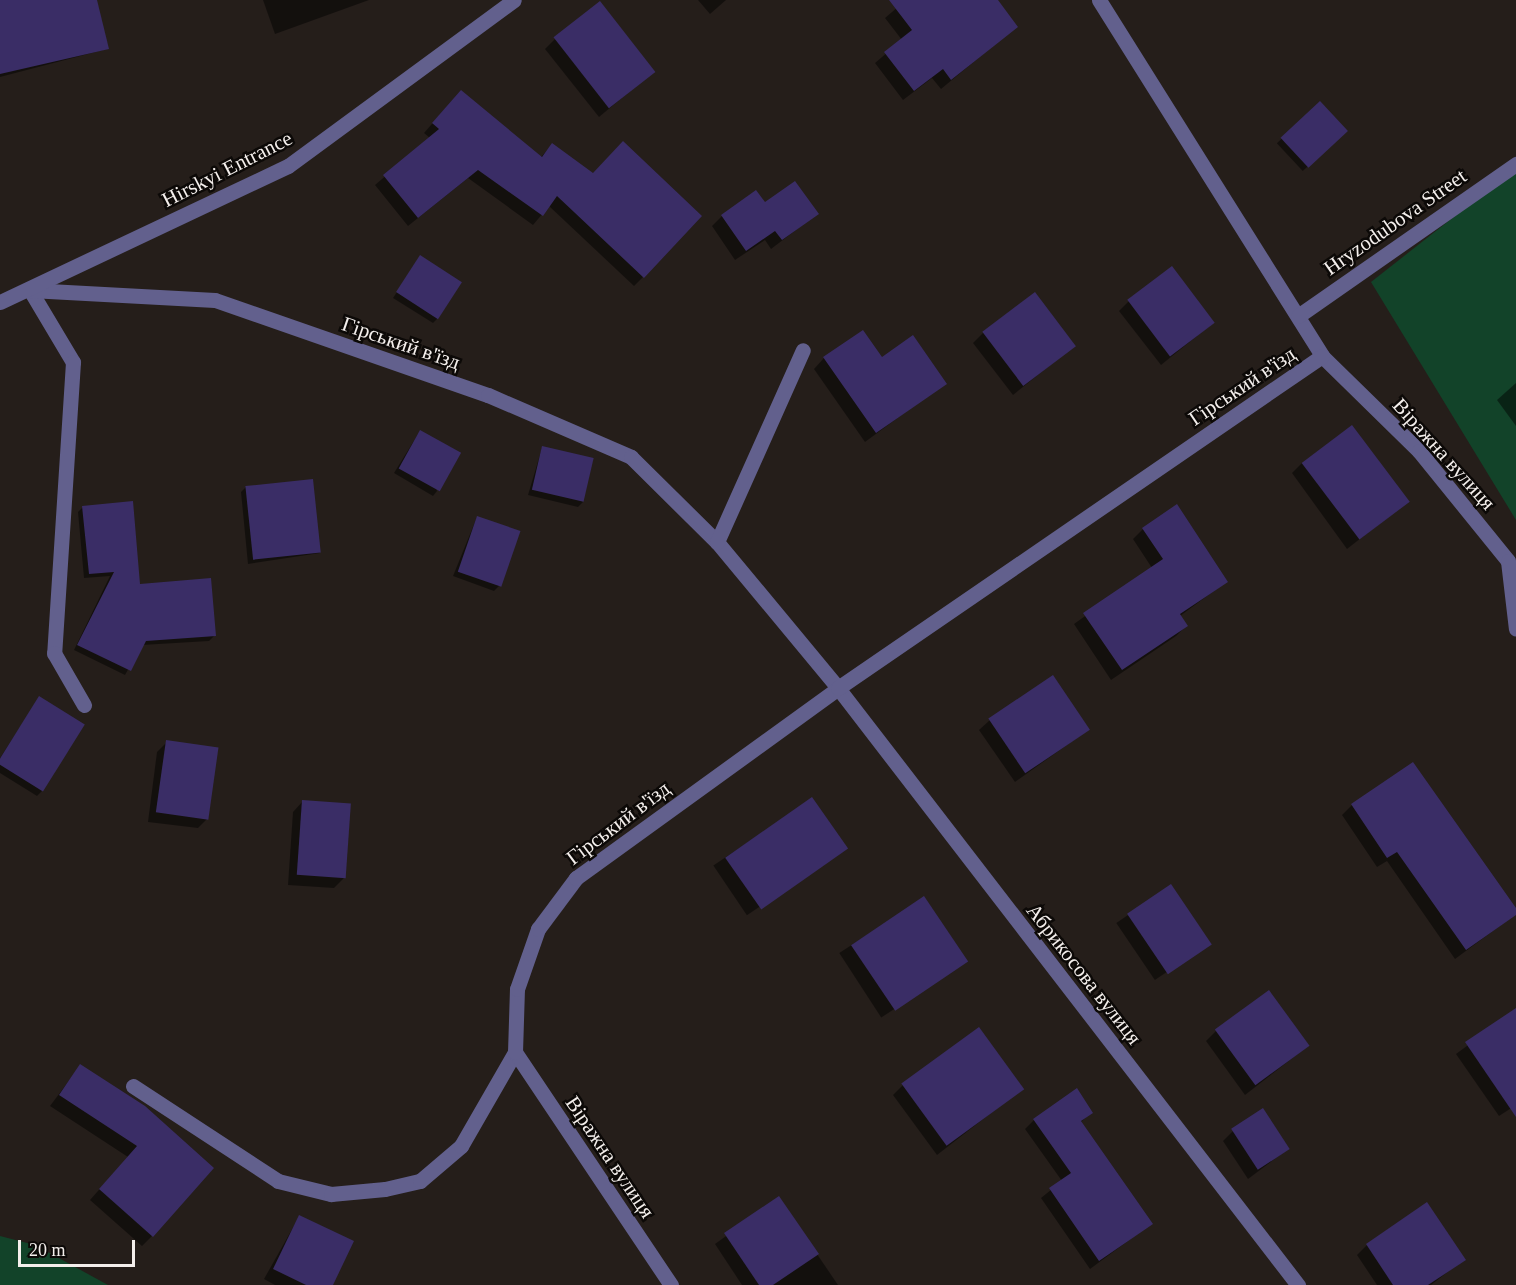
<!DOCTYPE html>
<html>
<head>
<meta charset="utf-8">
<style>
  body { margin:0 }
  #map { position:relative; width:1516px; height:1285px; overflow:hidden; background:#251e1a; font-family:Georgia,serif }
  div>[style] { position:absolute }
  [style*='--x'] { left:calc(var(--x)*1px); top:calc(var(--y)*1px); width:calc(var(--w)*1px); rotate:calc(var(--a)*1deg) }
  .green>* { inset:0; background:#124329 }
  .shadow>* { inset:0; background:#0007; transform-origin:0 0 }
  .building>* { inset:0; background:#3a2d66; transform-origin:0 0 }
  .lane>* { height:15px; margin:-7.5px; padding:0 7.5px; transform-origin:7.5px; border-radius:7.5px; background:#62608d }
  .street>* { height:15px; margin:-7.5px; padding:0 7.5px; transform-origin:7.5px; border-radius:7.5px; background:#62608d }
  span { translate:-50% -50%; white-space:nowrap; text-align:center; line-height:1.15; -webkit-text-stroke:5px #0c0907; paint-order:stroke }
  .street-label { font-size:21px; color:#f4efec }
  .scale { position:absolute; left:18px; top:1240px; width:117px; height:27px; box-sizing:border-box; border:3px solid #f4efec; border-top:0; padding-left:8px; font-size:18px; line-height:21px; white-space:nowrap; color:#f4efec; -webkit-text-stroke:4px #0c0907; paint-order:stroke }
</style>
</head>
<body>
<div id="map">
  <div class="green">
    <div style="clip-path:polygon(1516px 168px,1516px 520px,1371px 282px)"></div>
    <div style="clip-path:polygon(0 1236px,35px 1245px,108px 1285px,0 1285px)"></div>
  </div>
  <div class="shadow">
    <div style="clip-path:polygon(0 0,96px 0,107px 49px,0 77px)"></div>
    <div style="clip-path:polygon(263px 0,369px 0,275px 34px)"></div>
    <div style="clip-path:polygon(698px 0,726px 0,710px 14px)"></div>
    <div style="clip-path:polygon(906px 0,996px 0,1016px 27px,941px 89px,932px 78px,903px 100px,875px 63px,902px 40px,885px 18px)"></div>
    <div style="clip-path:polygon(555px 39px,653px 72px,599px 117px,545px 49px)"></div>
    <div style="clip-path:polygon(452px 101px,540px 158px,552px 145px,593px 175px,643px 277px,634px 286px,549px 206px,533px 225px,468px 178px,408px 226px,375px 185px,430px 138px,424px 133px)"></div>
    <div style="left:1320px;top:103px;width:38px;height:59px;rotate:47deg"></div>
    <div style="clip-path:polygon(765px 204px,817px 214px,771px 249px,765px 240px,735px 260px,712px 226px,722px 216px)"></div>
    <div style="clip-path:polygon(420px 257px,438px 318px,433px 323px,393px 298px)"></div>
    <div style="clip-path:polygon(1129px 301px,1213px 323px,1161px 365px,1119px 311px)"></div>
    <div style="clip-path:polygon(983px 333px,1074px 346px,1013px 395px,973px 343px)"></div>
    <div style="clip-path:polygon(824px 358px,881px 359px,945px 383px,865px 442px,814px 369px)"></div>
    <div style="clip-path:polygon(1516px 383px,1516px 426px,1497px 400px)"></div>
    <div style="clip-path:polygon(420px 431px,437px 491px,433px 496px,394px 473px)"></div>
    <div style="clip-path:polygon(542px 448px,583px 502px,578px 507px,528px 495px)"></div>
    <div style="clip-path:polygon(1302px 463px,1407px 502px,1347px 549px,1292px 473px)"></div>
    <div style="clip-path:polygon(246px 487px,320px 553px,248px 564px,241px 492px)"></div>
    <div style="clip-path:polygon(83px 507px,139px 585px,214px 636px,209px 641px,142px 645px,125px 675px,74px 650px,110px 576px,84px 578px,78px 512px)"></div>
    <div style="clip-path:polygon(477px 517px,499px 586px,494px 591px,453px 576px)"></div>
    <div style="clip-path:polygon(1143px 529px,1226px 582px,1180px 616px,1186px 626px,1176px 636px,1111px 680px,1074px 624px,1152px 568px,1133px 539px)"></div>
    <div style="clip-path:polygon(39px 698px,42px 791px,37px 796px,0 773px,0 758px)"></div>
    <div style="clip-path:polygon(990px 720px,1088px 730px,1015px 782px,979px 730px)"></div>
    <div style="clip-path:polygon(167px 742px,208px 818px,198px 828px,148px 822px,157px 752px)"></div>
    <div style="left:812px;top:799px;width:60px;height:119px;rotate:56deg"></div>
    <div style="clip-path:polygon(303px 801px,345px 877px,334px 888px,288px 885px,293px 812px)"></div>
    <div style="clip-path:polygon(1352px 805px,1516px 911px,1516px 914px,1455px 959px,1387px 861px,1377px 867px,1342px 815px)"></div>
    <div style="left:1171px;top:886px;width:69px;height:66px;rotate:56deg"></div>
    <div style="left:924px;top:898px;width:77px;height:101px;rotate:57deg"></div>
    <div style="clip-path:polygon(1516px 1010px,1516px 1105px,1499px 1116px,1456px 1054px)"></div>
    <div style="clip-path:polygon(1216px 1031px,1308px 1046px,1245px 1095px,1206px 1041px)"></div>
    <div style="clip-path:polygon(80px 1066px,144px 1108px,152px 1236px,142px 1246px,90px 1200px,128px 1157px,50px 1106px)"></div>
    <div style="clip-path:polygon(903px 1085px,1022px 1089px,937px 1155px,893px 1095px)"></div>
    <div style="clip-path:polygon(1091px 1112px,1080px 1123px,1151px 1224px,1090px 1269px,1041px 1198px,1062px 1181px,1025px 1129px,1034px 1120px)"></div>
    <div style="clip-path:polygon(1233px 1131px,1288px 1149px,1248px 1179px,1223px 1141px)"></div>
    <div style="clip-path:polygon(779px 1198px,838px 1285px,742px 1285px,715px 1244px)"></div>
    <div style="clip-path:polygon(299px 1217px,331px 1285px,275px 1285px,264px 1279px)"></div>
    <div style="clip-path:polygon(1367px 1245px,1464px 1259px,1431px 1285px,1377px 1285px,1357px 1255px)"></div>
  </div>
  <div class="building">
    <div style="clip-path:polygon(0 0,97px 0,109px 49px,0 74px)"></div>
    <div style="clip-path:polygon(889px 0,998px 0,1018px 27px,951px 80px,943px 69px,914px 91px,884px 52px,912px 30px)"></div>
    <div style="left:600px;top:1px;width:90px;height:59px;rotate:52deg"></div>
    <div style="clip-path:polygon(461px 90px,542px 157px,552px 143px,593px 173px,623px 141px,702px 216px,644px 278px,557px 196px,543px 216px,478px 170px,418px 218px,383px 175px,439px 129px,432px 123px)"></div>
    <div style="left:1320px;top:101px;width:41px;height:54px;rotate:47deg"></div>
    <div style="clip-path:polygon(795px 181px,819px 214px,782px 240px,775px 231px,746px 251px,721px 215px,756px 190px,765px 202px)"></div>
    <div style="left:420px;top:255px;width:50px;height:44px;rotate:33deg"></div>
    <div style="left:1172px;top:266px;width:71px;height:56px;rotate:53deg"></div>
    <div style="left:1035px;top:292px;width:68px;height:66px;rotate:53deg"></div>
    <div style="clip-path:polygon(863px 330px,882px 357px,913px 335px,947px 384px,876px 433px,823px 357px)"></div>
    <div style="left:1352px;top:425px;width:96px;height:63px;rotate:53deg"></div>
    <div style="left:420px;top:430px;width:47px;height:44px;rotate:29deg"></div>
    <div style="left:542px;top:446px;width:53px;height:45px;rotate:13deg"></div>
    <div style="left:313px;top:479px;width:74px;height:68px;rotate:84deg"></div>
    <div style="clip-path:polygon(133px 501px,140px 584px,211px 578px,216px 636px,146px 641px,131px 671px,77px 645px,114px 572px,89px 574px,82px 506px)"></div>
    <div style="clip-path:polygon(1177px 504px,1228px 582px,1180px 614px,1188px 626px,1122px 670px,1083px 613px,1163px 559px,1142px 528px)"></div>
    <div style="left:477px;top:516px;width:46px;height:59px;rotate:19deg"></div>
    <div style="left:1053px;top:675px;width:66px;height:78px;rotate:56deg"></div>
    <div style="left:39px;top:696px;width:54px;height:79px;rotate:32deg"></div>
    <div style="left:166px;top:740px;width:53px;height:73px;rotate:8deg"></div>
    <div style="clip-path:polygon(1413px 762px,1516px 908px,1516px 915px,1466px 950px,1397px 852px,1387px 858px,1351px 804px)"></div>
    <div style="left:812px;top:797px;width:63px;height:106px;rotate:55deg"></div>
    <div style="left:302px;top:800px;width:49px;height:75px;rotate:4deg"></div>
    <div style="left:1171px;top:884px;width:73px;height:53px;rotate:56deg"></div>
    <div style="left:924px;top:896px;width:79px;height:88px;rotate:56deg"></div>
    <div style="left:1269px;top:990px;width:69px;height:67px;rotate:54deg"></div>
    <div style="clip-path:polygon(1516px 1008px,1516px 1117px,1465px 1042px)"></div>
    <div style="left:979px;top:1027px;width:77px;height:96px;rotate:54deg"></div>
    <div style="clip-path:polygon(80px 1064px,145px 1106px,214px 1168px,153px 1237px,99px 1189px,137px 1146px,59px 1095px)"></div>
    <div style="clip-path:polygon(1077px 1088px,1093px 1113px,1081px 1121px,1153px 1224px,1099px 1261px,1049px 1188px,1071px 1173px,1033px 1119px)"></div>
    <div style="left:1263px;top:1108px;width:49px;height:38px;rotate:57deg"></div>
    <div style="clip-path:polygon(779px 1196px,819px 1254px,773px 1285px,759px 1285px,724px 1233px)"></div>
    <div style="clip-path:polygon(1427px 1202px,1466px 1260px,1428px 1285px,1393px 1285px,1366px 1244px)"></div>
    <div style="clip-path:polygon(299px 1215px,354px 1241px,333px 1285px,306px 1285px,273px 1269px)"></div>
  </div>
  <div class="lane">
    <div style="--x:30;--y:290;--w:84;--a:59.2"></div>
    <div style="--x:73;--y:362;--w:292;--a:93.7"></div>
    <div style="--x:54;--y:653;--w:60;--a:60"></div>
    <div style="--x:133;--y:1086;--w:173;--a:33.2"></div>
    <div style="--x:278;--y:1181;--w:55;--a:13.8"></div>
    <div style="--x:331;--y:1194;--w:54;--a:-5.3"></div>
    <div style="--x:385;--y:1189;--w:36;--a:-13"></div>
    <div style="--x:420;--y:1181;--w:54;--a:-40.5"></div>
    <div style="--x:461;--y:1146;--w:108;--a:-60.1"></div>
  </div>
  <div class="street">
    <div style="--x:1099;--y:0;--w:420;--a:57.9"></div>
    <div style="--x:1322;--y:356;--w:136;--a:44.4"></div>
    <div style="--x:1419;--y:451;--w:141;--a:51"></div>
    <div style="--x:1508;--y:561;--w:68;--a:83.3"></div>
    <div style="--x:30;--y:290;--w:185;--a:3.1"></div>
    <div style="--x:215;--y:300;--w:289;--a:19.2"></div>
    <div style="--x:488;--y:395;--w:156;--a:23.4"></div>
    <div style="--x:631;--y:457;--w:121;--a:44.7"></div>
    <div style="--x:717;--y:542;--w:190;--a:50.3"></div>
    <div style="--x:838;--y:688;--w:754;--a:52.39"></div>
    <div style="--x:0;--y:302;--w:318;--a:-25.3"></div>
    <div style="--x:288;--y:166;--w:280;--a:-36.3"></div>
    <div style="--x:1298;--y:316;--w:266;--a:-34.9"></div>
    <div style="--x:717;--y:542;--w:210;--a:-65.9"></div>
    <div style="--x:671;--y:1285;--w:280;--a:-123.8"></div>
    <div style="--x:515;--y:1052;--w:63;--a:-88.2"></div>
    <div style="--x:517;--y:989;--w:64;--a:-70.7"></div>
    <div style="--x:538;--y:929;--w:64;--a:-53.3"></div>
    <div style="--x:576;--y:878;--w:324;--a:-35.9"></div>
    <div style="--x:838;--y:688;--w:587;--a:-34.45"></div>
  </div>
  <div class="street-label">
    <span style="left:227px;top:169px;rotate:-27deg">Hirskyi Entrance</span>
    <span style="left:1395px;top:222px;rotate:-35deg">Hryzodubova Street</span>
    <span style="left:401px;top:343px;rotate:19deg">Гірський в'їзд</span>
    <span style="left:1242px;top:386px;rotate:-34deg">Гірський в'їзд</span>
    <span style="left:1444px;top:454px;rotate:48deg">Віражна вулиця</span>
    <span style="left:618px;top:823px;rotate:-37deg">Гірський в'їзд</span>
    <span style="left:1084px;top:974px;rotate:52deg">Абрикосова вулиця</span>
    <span style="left:610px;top:1157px;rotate:56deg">Віражна вулиця</span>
  </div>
  <div class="scale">20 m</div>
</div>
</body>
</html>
